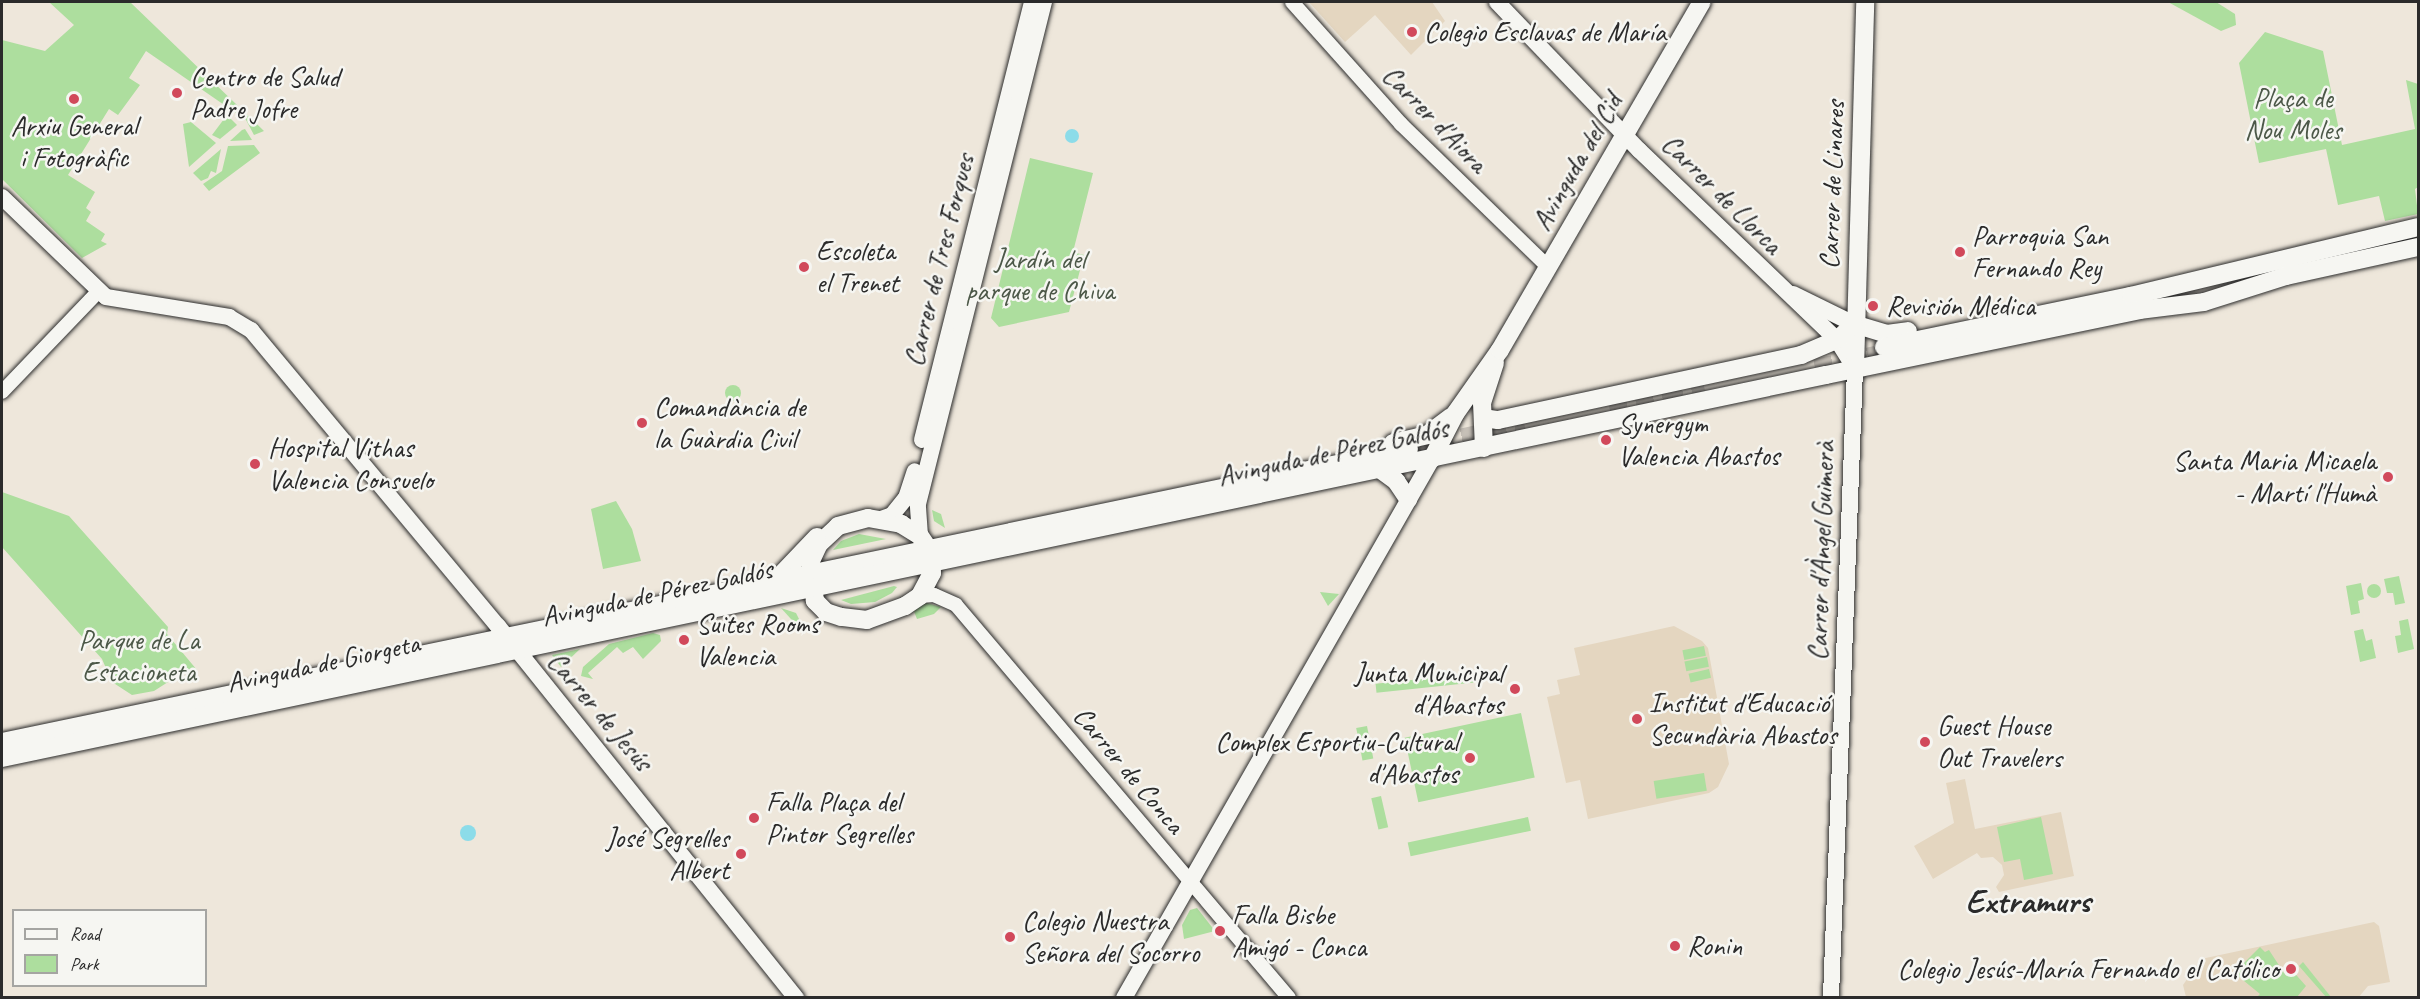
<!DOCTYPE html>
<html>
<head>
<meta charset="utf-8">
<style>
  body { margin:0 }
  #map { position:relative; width:2420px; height:999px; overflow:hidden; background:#eee7db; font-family:Caveat,sans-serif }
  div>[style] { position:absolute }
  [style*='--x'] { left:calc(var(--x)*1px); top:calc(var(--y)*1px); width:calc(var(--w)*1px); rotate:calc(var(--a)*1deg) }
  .built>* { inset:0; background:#e4d6c0 }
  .green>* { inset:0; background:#adde9e; transform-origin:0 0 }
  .round { border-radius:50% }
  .water>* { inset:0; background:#8cdce9 }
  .primary-tunnel>* { height:18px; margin-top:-9px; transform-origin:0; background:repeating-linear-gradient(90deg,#c7c1b8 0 18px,transparent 0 27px) }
  .roads { filter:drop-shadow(0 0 2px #2b2b2b) drop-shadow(0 0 2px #2b2b2b) }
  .tertiary>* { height:14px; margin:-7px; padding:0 7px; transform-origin:7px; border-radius:7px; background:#f6f6f2 }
  .secondary>* { height:16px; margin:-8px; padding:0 8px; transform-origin:8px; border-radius:8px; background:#f6f6f2 }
  .primary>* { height:18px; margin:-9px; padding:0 9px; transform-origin:9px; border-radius:9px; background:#f6f6f2 }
  .dots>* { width:16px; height:16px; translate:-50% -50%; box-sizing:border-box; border:3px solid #f6f6f2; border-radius:50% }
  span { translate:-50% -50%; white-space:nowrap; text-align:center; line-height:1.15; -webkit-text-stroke:5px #f6f6f2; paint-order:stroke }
  .poi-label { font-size:28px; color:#2b2b2b }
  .left { translate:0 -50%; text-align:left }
  .right { translate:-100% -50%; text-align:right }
  .park-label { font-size:28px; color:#4c5848 }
  .street-label { font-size:28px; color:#2b2b2b }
  .district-label { font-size:34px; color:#2b2b2b; font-weight:700 }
  .frame { position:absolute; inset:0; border:3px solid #2b2b2b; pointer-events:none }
  .legend { position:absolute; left:12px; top:909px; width:195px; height:78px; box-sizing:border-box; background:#f6f6f2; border:2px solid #a5a5a2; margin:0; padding:8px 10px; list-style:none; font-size:18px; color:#2b2b2b }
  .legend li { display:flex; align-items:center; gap:12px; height:30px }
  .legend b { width:30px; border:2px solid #a5a5a2 }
</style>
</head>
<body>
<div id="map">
  <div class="built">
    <div style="clip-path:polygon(1309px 2px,1432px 2px,1445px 21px,1411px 55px,1375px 15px,1345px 42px)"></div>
    <div style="clip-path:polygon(1674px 626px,1702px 641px,1708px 648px,1729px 764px,1718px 787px,1709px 793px,1588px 819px,1580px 780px,1566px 783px,1547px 697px,1560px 694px,1557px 680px,1580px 675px,1574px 648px)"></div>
    <div style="clip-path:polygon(1965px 779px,1975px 829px,2061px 812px,2074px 876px,1999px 892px,1996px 887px,2004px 875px,2002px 865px,1993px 857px,1981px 858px,1977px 853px,1933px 879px,1914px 846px,1954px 823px,1946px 783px)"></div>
    <div style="clip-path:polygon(2374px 922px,2379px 926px,2390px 982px,2368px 986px,2358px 998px,2186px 997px,2183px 985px,2201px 959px)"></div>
  </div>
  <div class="green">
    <div style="clip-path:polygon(49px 2px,130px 2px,264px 131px,254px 135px,246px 120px,146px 51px,129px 78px,140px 85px,118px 115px,109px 109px,68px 175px,95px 192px,86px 208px,91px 212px,86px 221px,105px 234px,101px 241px,107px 244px,82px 258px,2px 179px,2px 40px,45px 51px,74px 25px)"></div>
    <div style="clip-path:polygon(2168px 2px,2216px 2px,2235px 14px,2236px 25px,2221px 31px)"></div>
    <div style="clip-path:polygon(2265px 32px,2323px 51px,2342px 145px,2415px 129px,2406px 80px,2418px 84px,2418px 187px,2415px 189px,2418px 214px,2385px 221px,2379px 196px,2338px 205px,2326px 149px,2259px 163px,2239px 63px)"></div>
    <div style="clip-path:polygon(227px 115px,237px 125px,220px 139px,212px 135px)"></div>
    <div style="clip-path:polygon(191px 122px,216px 143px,189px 167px,183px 124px)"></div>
    <div style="clip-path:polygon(245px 129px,252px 140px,230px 141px,242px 130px)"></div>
    <div style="clip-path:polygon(254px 145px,260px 153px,209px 191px,203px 184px,222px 171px,228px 146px)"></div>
    <div style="clip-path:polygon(221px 149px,216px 173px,211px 171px,208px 178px,201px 181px,193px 173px)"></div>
    <div style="clip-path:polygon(1030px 158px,1093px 173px,1073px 252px,1084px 255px,1069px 312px,999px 327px,991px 318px)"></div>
    <div class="round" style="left:725px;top:385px;width:16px;height:16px"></div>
    <div style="clip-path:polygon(2px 492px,69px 516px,168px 627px,167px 634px,197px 670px,179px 675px,154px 691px,132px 695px,112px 682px,102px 659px,2px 547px)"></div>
    <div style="clip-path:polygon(616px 501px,632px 529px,641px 561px,603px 569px,591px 509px)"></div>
    <div style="clip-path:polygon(932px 510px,941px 514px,945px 528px,934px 521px)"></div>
    <div style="clip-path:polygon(859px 534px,886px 539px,833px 550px,841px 541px)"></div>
    <div style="clip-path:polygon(2399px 576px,2405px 603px,2395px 605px,2393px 593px,2387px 593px,2384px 579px)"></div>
    <div style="clip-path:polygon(2361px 583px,2364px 599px,2358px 601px,2360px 613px,2351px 615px,2346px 586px)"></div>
    <div class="round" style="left:2367px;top:584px;width:14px;height:14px"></div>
    <div style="clip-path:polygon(894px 586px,897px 587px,892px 593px,875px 602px,851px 604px,841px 600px)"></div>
    <div style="clip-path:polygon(1320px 592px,1339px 594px,1328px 606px)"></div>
    <div style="clip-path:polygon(927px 603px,941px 607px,934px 614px,917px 619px,913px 609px)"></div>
    <div style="clip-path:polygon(781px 608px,796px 613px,801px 623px,800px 629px)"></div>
    <div style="clip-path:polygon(2408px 619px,2414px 649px,2398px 653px,2395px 636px,2401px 635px,2399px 621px)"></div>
    <div style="clip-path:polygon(2363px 629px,2366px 641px,2372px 639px,2376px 658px,2360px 662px,2354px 631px)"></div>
    <div style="clip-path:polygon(653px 633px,660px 635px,661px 641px,643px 659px,633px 647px,623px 653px,617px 647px,588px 673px,593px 679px,581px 676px,583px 667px,609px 644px)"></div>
    <div style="left:1704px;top:646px;width:10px;height:22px;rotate:79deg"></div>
    <div style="clip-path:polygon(580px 649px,561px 667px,552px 655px)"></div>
    <div style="left:1707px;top:657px;width:10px;height:23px;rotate:79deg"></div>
    <div style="left:1709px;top:669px;width:9px;height:21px;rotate:77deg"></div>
    <div style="left:1478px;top:673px;width:9px;height:103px;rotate:84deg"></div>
    <div style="left:1521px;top:713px;width:66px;height:119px;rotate:78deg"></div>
    <div style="left:1367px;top:726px;width:33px;height:11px;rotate:79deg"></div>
    <div style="left:1704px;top:773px;width:18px;height:51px;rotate:81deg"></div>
    <div style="left:1381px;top:796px;width:32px;height:10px;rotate:77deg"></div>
    <div style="left:1528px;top:817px;width:14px;height:123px;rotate:78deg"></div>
    <div style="clip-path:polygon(2041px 817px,2053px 874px,2024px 880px,2020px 859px,2004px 862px,1997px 827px)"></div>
    <div style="clip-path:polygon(1197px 908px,1215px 931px,1184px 939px,1182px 925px,1190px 910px)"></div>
    <div style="clip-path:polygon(2260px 947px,2265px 952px,2269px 950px,2284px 973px,2290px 968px,2306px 986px,2297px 997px,2257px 997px,2260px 994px,2238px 976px,2237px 970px)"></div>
    <div style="clip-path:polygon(2303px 962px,2331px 997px,2326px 997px,2299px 966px)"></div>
  </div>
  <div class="water">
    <div class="round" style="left:1065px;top:129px;width:14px;height:14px"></div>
    <div class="round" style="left:460px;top:825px;width:16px;height:16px"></div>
  </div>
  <div class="primary-tunnel">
    <div style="--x:1815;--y:368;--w:72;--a:-12.1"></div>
    <div style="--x:1665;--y:395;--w:40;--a:-13"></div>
    <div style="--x:1610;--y:411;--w:70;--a:-11.5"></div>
    <div style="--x:1409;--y:449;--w:118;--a:-12.3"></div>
  </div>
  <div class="roads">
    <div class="tertiary">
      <div style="--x:1292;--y:2;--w:164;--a:48.2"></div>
      <div style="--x:1401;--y:124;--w:205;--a:44.2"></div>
      <div style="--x:2;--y:392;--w:140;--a:-46.2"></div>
      <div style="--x:920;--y:596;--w:14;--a:-4"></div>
      <div style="--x:934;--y:595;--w:24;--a:24"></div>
      <div style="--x:956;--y:605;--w:515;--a:49.72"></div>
    </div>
    <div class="secondary">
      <div style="--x:1497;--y:2;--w:205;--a:46.2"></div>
      <div style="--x:1639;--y:150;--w:274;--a:43.8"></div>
      <div style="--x:1837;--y:340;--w:34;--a:58"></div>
      <div style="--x:1855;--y:369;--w:629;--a:92.19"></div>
      <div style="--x:2;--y:197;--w:144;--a:43.9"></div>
      <div style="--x:106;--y:297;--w:125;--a:9.2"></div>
      <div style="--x:229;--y:317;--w:26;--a:31"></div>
      <div style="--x:251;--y:330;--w:386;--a:50.2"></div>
      <div style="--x:498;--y:626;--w:477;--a:51.3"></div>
      <div style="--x:1793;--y:294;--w:68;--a:26.2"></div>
      <div style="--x:922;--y:440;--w:452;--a:-75.9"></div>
      <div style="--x:881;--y:519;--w:12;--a:-20"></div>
      <div style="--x:892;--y:515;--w:22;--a:-51"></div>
      <div style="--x:906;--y:498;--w:28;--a:-72"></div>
      <div style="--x:920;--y:536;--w:32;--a:-94"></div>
      <div style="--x:918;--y:504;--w:518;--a:-75.91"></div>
      <div style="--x:1124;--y:998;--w:621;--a:-60.26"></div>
    </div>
    <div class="primary">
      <div style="--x:1854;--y:324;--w:34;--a:17"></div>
      <div style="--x:1887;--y:334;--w:21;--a:-8"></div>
      <div style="--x:1884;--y:347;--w:252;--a:-11.7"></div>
      <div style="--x:2131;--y:296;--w:295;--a:-13.5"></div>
      <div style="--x:1855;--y:369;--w:367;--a:-88.4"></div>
      <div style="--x:1483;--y:418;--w:15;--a:8"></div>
      <div style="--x:1498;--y:420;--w:310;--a:-12.1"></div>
      <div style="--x:1801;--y:355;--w:39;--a:-23"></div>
      <div style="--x:1837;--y:340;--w:23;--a:-43"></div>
      <div style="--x:1393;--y:443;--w:35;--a:-13"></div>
      <div style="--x:1427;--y:435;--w:30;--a:-37"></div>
      <div style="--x:1484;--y:448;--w:45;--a:-92.5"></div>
      <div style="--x:1482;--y:403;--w:42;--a:-72"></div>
      <div style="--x:1432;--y:459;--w:51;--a:-62.9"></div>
      <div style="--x:1455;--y:414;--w:78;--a:-54.9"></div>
      <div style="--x:1500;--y:350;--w:402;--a:-59.9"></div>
      <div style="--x:1381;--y:470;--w:19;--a:36"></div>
      <div style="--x:1396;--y:481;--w:22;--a:56"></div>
      <div style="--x:868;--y:518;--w:34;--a:10"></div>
      <div style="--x:901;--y:524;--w:22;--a:32"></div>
      <div style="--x:920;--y:536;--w:18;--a:56"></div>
      <div style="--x:930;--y:551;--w:22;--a:85"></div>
      <div style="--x:932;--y:573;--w:26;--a:118"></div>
      <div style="--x:920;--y:596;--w:18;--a:146"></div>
      <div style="--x:905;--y:606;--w:40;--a:159.8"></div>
      <div style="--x:867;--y:620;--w:26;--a:-173"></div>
      <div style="--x:841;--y:617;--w:16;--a:-162"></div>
      <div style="--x:826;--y:612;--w:16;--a:-135"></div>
      <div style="--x:815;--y:601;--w:38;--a:-97"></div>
      <div style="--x:810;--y:563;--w:21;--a:-65"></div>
      <div style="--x:819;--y:544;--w:26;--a:-43"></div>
      <div style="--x:838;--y:526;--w:31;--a:-15"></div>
      <div style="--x:777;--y:579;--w:58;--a:-46.4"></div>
      <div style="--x:2;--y:742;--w:1437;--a:-11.76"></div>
      <div style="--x:2;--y:758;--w:1864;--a:-11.86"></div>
      <div style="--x:1826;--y:375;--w:320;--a:-11.7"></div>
      <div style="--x:2139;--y:310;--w:65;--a:-7"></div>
      <div style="--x:2204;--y:302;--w:86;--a:-17.6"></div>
      <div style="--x:2286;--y:276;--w:135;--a:-12.4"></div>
    </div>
  </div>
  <div class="dots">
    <div style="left:1412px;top:32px;background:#d1495b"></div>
    <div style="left:177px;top:93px;background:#d1495b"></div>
    <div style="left:74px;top:99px;background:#d1495b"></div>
    <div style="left:1960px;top:252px;background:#d1495b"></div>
    <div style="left:804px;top:267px;background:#d1495b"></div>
    <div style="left:1873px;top:306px;background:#d1495b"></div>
    <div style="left:642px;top:423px;background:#d1495b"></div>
    <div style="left:1606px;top:440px;background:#d1495b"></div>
    <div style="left:255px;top:464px;background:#d1495b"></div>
    <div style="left:2388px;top:477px;background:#d1495b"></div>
    <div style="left:684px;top:640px;background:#d1495b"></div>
    <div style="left:1515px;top:689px;background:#d1495b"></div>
    <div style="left:1637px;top:719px;background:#d1495b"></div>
    <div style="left:1925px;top:742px;background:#d1495b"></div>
    <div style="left:1470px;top:758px;background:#d1495b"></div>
    <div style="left:754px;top:818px;background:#d1495b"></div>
    <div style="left:741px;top:854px;background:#d1495b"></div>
    <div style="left:1220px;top:931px;background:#d1495b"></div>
    <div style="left:1010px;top:937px;background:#d1495b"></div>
    <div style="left:1675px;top:946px;background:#d1495b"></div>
    <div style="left:2291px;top:969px;background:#d1495b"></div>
  </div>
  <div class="poi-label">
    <span class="left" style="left:1424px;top:32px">Colegio Esclavas de María</span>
    <span class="left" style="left:190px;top:93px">Centro de Salud<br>Padre Jofre</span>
    <span style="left:74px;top:142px">Arxiu General<br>i Fotogràfic</span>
    <span class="left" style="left:1972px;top:252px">Parroquia San<br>Fernando Rey</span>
    <span class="left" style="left:816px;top:267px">Escoleta<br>el Trenet</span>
    <span class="left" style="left:1886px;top:306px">Revisión Médica</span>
    <span class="left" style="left:654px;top:423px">Comandància de<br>la Guàrdia Civil</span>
    <span class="left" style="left:1618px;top:440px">Synergym<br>Valencia Abastos</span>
    <span class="left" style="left:268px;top:464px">Hospital Vithas<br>Valencia Consuelo</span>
    <span class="right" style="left:2376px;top:477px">Santa Maria Micaela<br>- Martí l'Humà</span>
    <span class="left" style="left:696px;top:640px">Suites Rooms<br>Valencia</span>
    <span class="right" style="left:1503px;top:689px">Junta Municipal<br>d'Abastos</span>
    <span class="left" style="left:1649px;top:719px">Institut d'Educació<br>Secundària Abastos</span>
    <span class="left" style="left:1937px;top:742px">Guest House<br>Out Travelers</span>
    <span class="right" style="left:1458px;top:758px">Complex Esportiu-Cultural<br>d'Abastos</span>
    <span class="left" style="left:766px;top:818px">Falla Plaça del<br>Pintor Segrelles</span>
    <span class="right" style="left:729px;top:854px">José Segrelles<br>Albert</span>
    <span class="left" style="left:1232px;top:931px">Falla Bisbe<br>Amigó - Conca</span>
    <span class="left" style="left:1022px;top:937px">Colegio Nuestra<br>Señora del Socorro</span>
    <span class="left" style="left:1687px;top:946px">Ronin</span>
    <span class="right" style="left:2279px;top:969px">Colegio Jesús-María Fernando el Católico</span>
  </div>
  <div class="park-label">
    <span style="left:2293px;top:114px">Plaça de<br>Nou Moles</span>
    <span style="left:1040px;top:275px">Jardín del<br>parque de Chiva</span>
    <span style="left:139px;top:656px">Parque de La<br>Estacioneta</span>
  </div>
  <div class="street-label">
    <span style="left:1435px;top:119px;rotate:46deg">Carrer d'Aiora</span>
    <span style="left:1577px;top:162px;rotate:-60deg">Avinguda del Cid</span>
    <span style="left:1832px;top:185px;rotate:-88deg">Carrer de Linares</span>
    <span style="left:1722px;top:194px;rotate:45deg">Carrer de Llorca</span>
    <span style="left:939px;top:260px;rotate:-76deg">Carrer de Tres Forques</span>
    <span style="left:1333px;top:452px;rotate:-12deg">Avinguda de Pérez Galdós</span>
    <span style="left:1821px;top:551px;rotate:-88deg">Carrer d'Àngel Guimerà</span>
    <span style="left:657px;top:593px;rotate:-12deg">Avinguda de Pérez Galdós</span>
    <span style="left:323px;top:663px;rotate:-12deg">Avinguda de Giorgeta</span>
    <span style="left:600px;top:711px;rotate:50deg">Carrer de Jesús</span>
    <span style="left:1129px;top:770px;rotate:50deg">Carrer de Conca</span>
  </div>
  <div class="district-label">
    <span style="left:2028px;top:901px">Extramurs</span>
  </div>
  <div class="frame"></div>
  <ul class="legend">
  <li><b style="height:8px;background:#f6f6f2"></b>Road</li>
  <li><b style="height:16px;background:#adde9e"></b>Park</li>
  </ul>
</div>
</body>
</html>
